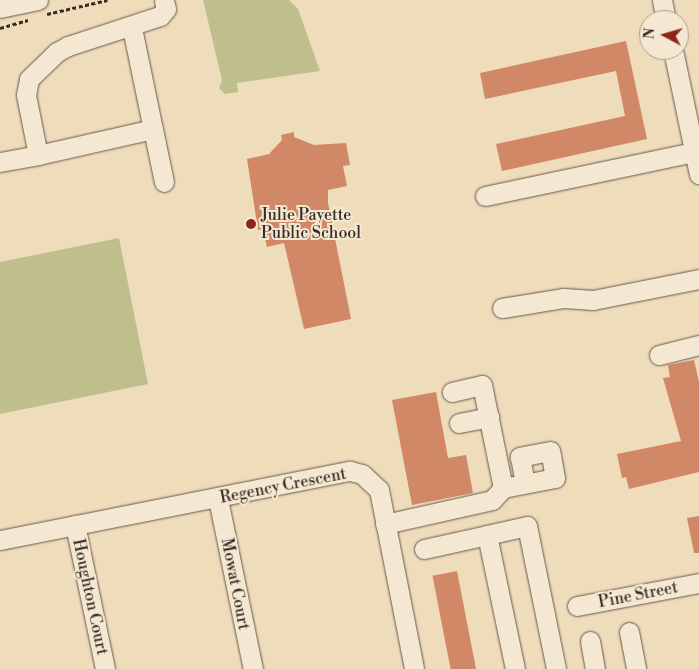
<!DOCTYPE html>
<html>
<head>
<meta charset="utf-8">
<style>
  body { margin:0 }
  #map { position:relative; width:699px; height:669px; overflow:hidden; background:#efdcbb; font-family:"Libre Bodoni",serif }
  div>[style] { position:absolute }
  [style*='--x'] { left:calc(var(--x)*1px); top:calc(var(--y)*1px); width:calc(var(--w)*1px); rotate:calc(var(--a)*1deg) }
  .green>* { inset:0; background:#bebf8d }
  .building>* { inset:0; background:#d08867; transform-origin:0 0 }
  .path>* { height:2.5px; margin-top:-1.25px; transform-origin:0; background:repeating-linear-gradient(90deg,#392d26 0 4px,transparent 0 6.5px) }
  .roads { filter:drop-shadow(0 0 1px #66594b) drop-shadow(0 0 1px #66594b) }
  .minor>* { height:19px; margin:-9.5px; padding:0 9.5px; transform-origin:9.5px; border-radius:9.5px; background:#f5e8d3 }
  .dots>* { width:14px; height:14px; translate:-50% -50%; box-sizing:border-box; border:2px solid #f5e8d3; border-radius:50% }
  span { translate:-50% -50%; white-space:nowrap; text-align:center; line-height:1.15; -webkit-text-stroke:4px #f5e8d3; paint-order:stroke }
  .poi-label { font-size:16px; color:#392d26 }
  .left { translate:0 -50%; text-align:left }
  .street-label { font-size:16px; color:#392d26 }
  .north { position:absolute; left:639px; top:10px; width:50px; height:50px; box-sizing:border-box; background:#f5e8d3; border:1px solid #aa9d8e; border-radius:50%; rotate:276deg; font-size:14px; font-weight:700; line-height:20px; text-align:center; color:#392d26 }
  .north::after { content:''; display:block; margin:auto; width:18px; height:22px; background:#8f2418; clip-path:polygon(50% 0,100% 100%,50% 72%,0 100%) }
</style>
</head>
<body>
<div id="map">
  <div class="green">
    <div style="clip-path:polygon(203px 0,289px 0,298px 9px,320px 71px,237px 83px,238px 92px,225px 94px,219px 88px,222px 80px)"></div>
    <div style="clip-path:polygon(119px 238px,148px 384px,0 414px,0 262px)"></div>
  </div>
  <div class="building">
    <div style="clip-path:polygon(626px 41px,647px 139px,502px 171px,496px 144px,625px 116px,616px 71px,485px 99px,480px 73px)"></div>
    <div style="clip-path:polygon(294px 132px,294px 137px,314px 145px,346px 143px,350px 165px,343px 166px,347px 186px,328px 190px,328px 203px,351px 319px,304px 329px,284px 243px,267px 247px,263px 229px,258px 230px,247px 159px,269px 154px,282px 140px,281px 135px)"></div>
    <div style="clip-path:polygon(694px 360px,699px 382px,699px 472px,629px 489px,626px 477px,622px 478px,617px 454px,681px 441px,663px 378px,670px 377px,668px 365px)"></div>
    <div style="clip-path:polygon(436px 392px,448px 458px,466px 455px,473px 493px,412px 505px,392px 400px)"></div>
    <div style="clip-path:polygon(699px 516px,699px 553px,694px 553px,687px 518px)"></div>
    <div style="left:457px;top:571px;width:100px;height:25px;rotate:79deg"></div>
  </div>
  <div class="path">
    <div style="--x:47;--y:14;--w:62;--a:-13.1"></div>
    <div style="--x:0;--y:28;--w:29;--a:-16"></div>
  </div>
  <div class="roads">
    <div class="minor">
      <div style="--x:662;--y:0;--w:20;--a:79"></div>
      <div style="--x:0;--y:8;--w:39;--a:-12"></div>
      <div style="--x:132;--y:28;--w:103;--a:78.3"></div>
      <div style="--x:153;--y:129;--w:118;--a:167.3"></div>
      <div style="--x:38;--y:155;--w:61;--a:-101.3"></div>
      <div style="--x:26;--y:95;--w:16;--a:-79"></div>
      <div style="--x:29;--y:79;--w:39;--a:-44"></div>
      <div style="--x:57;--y:52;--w:13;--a:-29"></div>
      <div style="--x:68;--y:46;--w:97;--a:-18.1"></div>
      <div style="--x:160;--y:16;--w:9;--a:-49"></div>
      <div style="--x:166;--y:9;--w:9;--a:-103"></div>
      <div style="--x:673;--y:50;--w:127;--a:78.2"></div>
      <div style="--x:153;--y:129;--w:54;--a:78.3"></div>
      <div style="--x:0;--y:162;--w:39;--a:-10"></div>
      <div style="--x:485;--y:196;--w:214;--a:-11.9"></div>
      <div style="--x:502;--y:308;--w:63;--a:-9.2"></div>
      <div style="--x:564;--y:298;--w:29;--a:4"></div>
      <div style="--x:593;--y:300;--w:108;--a:-11.2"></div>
      <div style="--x:659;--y:355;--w:41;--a:-14"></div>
      <div style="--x:459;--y:423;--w:31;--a:-11"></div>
      <div style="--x:503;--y:488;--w:53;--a:-10.9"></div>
      <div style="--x:555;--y:478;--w:27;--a:-100"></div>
      <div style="--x:550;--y:451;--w:31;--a:169"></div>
      <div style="--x:520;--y:457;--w:26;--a:79"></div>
      <div style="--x:218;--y:499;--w:174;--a:78.4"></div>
      <div style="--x:385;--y:524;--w:110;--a:-12.6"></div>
      <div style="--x:492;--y:500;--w:16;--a:-47"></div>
      <div style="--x:503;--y:488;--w:105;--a:-101.5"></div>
      <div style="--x:482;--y:385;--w:31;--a:167"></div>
      <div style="--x:75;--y:525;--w:147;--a:78.2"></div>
      <div style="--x:0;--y:540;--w:357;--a:-11.2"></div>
      <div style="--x:350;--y:471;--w:12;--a:14"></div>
      <div style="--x:362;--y:474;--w:23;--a:43"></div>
      <div style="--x:379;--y:490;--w:182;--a:78.9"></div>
      <div style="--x:424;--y:549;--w:65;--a:-12.5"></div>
      <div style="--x:577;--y:606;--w:124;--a:-10.7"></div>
      <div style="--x:629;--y:632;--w:38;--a:79"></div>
      <div style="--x:590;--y:641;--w:28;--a:80"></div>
      <div style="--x:515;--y:669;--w:137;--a:-101.8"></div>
      <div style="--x:487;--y:535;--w:41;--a:-12.7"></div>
      <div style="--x:527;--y:526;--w:146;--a:78.5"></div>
    </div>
  </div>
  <div class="dots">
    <div style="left:251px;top:224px;background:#8f2418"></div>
  </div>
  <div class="poi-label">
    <span class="left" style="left:261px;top:224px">Julie Payette<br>Public School</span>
  </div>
  <div class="street-label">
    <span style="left:283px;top:486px;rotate:-11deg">Regency Crescent</span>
    <span style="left:235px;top:584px;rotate:79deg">Mowat Court</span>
    <span style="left:638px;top:595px;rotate:-11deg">Pine Street</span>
    <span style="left:90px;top:597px;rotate:78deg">Houghton Court</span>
  </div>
  <div class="north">N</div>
</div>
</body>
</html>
